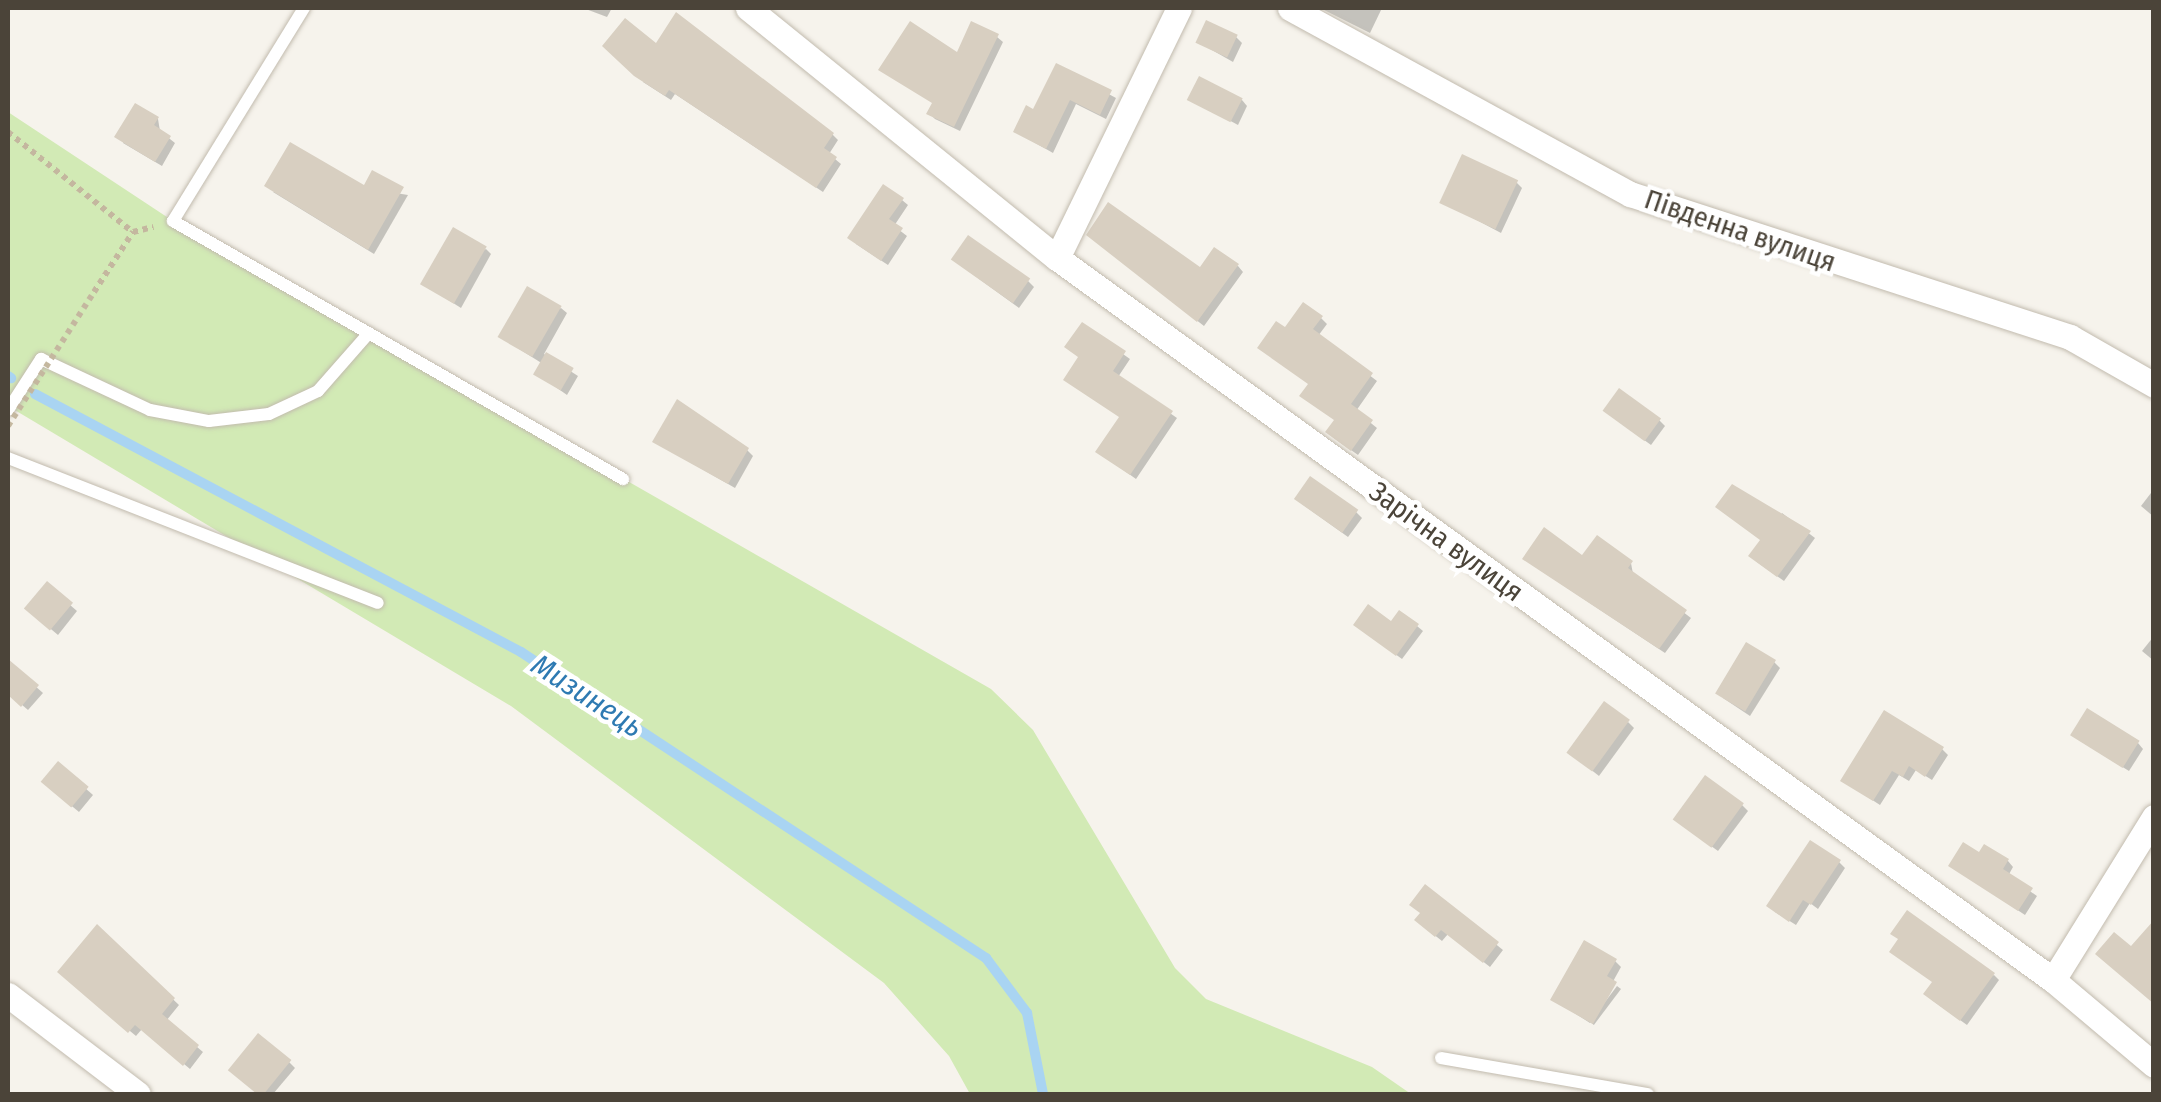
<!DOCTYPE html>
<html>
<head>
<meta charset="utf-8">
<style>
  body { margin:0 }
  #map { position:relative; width:2161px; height:1102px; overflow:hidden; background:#f6f3ec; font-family:"Fira Sans Condensed",sans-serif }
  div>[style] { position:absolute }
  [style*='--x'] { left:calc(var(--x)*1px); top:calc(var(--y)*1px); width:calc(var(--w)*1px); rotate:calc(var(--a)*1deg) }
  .green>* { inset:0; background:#d2eab5 }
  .shadow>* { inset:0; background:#0003; transform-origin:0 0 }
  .stream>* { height:10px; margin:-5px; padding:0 5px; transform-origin:5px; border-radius:5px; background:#a9d4f2 }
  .building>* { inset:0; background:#d8cfc1; transform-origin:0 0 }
  .path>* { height:6px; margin-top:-3px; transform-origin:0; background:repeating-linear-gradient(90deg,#c4b79f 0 5px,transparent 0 10px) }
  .roads { filter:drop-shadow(0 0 2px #c2bbae) drop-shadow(0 0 2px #c2bbae) }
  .service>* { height:12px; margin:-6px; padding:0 6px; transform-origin:6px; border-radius:6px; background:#fff }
  .minor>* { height:25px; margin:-12.5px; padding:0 12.5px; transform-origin:12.5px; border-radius:12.5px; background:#fff }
  .path-bridge>* { height:6px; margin-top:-3px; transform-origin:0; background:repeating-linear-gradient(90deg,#c4b79f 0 5px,transparent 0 10px) }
  span { translate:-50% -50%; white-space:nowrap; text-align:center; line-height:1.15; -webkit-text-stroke:9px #fff; paint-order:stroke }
  .street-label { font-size:28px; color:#4b4439 }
  .water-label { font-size:30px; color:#2e7ab2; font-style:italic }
  .frame { position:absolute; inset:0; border:10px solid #4b4439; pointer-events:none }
</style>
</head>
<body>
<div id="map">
  <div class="green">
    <div style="clip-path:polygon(8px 112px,173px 221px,991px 689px,1033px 730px,1175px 968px,1206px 999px,1372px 1067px,1411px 1094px,970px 1094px,949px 1056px,884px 983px,511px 706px,8px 406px)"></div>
  </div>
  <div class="shadow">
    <div style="clip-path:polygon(583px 8px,612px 8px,607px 17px)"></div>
    <div style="clip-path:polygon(1320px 8px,1382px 8px,1370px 33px)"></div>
    <div style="clip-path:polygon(997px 37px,1003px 42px,960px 131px,935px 119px,929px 113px,943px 108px,958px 55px)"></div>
    <div style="clip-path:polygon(1236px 37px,1242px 43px,1233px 62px,1198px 42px)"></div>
    <div style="clip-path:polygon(657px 46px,832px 134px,838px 140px,829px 154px,841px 164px,823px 192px,675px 94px,671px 100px,643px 82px)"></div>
    <div style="clip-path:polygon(1057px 66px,1116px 98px,1106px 119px,1076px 104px,1053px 153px,1016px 132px,1034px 112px)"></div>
    <div style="clip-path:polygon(1190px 99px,1242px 100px,1247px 106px,1238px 125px)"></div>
    <div style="clip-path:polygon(136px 106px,158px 119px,160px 131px,175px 143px,162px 166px,123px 143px)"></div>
    <div style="clip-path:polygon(1516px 182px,1522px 188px,1501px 233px,1443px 202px)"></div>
    <div style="clip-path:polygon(365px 188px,408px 195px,374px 254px,273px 192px)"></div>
    <div style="clip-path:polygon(902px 200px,908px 205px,894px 226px,907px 236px,888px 265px,856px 244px)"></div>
    <div style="clip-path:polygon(1095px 241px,1200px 270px,1238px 266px,1243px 272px,1204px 326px)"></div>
    <div style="clip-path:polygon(486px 249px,491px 254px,461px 308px,423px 284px)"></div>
    <div style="clip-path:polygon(960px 265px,1028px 281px,1034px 287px,1019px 308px)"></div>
    <div style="clip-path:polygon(561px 308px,567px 313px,544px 354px,578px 376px,567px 395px,537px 374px,543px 364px,500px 337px)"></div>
    <div style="clip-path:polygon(1321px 318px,1327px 324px,1318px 336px,1377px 381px,1356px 411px,1377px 428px,1358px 455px,1334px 438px,1336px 421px,1310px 385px,1285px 330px)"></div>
    <div style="clip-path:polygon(1082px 325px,1130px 359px,1118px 377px,1177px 418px,1136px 479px,1098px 452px,1121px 418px,1081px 358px)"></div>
    <div style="clip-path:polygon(1611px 416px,1659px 420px,1665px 426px,1651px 445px)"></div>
    <div style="clip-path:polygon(655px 442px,747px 450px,753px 456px,735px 488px)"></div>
    <div style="clip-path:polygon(2154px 489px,2154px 517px,2141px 506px)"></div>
    <div style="clip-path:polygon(1302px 504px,1356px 512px,1362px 518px,1348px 537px)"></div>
    <div style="clip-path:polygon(1782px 513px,1815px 538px,1784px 581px,1757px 562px)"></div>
    <div style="clip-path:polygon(1583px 559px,1631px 563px,1633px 574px,1691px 618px,1665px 653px,1531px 564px)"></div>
    <div style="clip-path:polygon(47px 585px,77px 611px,58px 635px,33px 614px)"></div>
    <div style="clip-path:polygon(1417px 626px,1423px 631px,1402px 659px,1362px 630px)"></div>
    <div style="clip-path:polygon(2154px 636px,2154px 661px,2142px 651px)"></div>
    <div style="clip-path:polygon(1774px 662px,1780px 668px,1750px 716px,1723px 698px)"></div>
    <div style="clip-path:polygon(17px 670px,43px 693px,28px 710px,8px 693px)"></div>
    <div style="clip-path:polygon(1628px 722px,1634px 728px,1599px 776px,1576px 758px)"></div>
    <div style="clip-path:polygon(2079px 740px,2138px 743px,2143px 749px,2129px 771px)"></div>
    <div style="clip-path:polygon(1942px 749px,1948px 755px,1932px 780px,1916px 770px,1909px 781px,1899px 775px,1880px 805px,1843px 781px)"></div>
    <div style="clip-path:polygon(59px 765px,93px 795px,79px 812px,50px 788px)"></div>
    <div style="clip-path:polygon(1742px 805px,1748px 811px,1718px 851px,1682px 825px)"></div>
    <div style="clip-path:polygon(1980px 855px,2008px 861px,2013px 867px,2008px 876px,2037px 896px,2025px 915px,1951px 866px)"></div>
    <div style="clip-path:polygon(1839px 862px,1845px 868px,1818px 909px,1810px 903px,1796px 925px,1775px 912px)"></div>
    <div style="clip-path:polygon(1426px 888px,1503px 950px,1490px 967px,1448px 934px,1442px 941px,1423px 926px)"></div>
    <div style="clip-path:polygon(98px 928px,179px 1005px,166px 1021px,203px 1052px,190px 1069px,142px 1029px,136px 1036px,66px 978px)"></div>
    <div style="clip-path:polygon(1615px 961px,1621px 967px,1590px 1023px,1554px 1000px)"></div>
    <div style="clip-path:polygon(1994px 975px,1999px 980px,1967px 1025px,1932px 1000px)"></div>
    <div style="left:1617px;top:986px;width:5px;height:45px;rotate:37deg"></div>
    <div style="clip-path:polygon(289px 1062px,295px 1068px,273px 1094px,260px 1094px,237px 1075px)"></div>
  </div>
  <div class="stream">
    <div style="--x:8;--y:376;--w:4;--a:34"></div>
    <div style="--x:35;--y:394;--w:550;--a:27.96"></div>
    <div style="--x:521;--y:652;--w:557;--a:33.35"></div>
    <div style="--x:986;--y:958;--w:69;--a:53.3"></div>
    <div style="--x:1027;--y:1013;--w:83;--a:78.8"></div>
  </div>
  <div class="building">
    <div style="clip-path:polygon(676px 12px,834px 133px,824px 148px,837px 157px,816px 188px,669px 90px,665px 96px,634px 76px,602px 46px,625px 18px,656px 43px)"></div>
    <div style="left:1206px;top:20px;width:35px;height:25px;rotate:25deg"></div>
    <div style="clip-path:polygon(910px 21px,957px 52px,971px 21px,999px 34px,954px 127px,926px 114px,932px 103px,878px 70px)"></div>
    <div style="clip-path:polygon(1056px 63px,1112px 90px,1100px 115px,1070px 100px,1046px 149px,1013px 132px,1026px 105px,1033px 109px)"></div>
    <div style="left:1199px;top:76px;width:49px;height:27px;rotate:27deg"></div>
    <div style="clip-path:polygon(135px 103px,159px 117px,154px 125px,171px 136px,155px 162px,114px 137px)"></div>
    <div style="clip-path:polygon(290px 142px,364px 185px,372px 170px,404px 187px,368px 250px,264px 186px)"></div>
    <div style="left:1462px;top:154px;width:62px;height:54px;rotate:25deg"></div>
    <div style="clip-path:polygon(883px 184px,904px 198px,889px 219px,903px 228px,881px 261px,847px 238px)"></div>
    <div style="clip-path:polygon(1108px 202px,1200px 267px,1214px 247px,1239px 264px,1197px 322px,1086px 235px)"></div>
    <div style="left:453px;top:227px;width:39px;height:66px;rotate:30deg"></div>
    <div style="left:968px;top:235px;width:76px;height:30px;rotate:35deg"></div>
    <div style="left:527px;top:286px;width:40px;height:59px;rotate:30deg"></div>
    <div style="clip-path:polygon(1303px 302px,1323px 316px,1313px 329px,1373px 373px,1351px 404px,1373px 420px,1351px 451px,1325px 432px,1334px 420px,1299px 396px,1308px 384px,1257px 348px,1276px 321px,1285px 327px)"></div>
    <div style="clip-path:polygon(1082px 322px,1126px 351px,1113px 371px,1173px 411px,1130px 475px,1095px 452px,1119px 417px,1063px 380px,1078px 357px,1064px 347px)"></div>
    <div style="left:546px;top:352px;width:32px;height:26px;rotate:30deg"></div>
    <div style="left:1619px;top:388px;width:52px;height:28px;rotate:36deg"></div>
    <div style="clip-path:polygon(677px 399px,749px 448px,728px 484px,652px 442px)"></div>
    <div style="left:1310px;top:476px;width:59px;height:28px;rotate:35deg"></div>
    <div style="clip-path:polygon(1732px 484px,1811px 531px,1777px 577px,1748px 556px,1760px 540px,1715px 507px)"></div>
    <div style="clip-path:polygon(1544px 527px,1582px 555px,1597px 535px,1633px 561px,1628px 568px,1687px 610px,1659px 649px,1522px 559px)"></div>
    <div style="left:47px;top:581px;width:34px;height:36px;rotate:40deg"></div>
    <div style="clip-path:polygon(1368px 604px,1391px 621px,1399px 610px,1419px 624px,1396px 656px,1353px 625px)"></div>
    <div style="left:1746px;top:642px;width:35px;height:60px;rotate:31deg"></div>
    <div style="clip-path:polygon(8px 659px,39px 685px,21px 707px,8px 695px)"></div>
    <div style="left:1604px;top:701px;width:32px;height:64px;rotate:36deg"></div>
    <div style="left:2087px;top:708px;width:62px;height:32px;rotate:32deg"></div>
    <div style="clip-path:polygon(1884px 710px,1944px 747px,1925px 777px,1909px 766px,1903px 777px,1892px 771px,1873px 801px,1840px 781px)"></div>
    <div style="left:58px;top:761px;width:40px;height:27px;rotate:40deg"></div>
    <div style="left:1705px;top:775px;width:48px;height:55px;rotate:36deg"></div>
    <div style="clip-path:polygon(1810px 840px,1841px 860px,1811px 905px,1803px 900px,1789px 922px,1766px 906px)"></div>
    <div style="clip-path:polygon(1963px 842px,1979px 852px,1984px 844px,2009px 859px,2003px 869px,2033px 888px,2018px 911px,1948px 866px)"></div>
    <div style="clip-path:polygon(1425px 884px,1499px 942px,1483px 963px,1441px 930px,1435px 937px,1414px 920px,1420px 913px,1409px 905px)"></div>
    <div style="clip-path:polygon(1907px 910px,1995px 973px,1960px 1021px,1923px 994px,1932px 982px,1889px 952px,1898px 939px,1890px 934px)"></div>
    <div style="clip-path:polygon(2154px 920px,2154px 1004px,2095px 954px,2114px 932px,2131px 946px)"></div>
    <div style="clip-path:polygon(97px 924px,175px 998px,162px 1014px,199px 1045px,183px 1066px,135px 1025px,128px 1033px,57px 972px)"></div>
    <div style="clip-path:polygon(1584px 940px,1617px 959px,1607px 976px,1617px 982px,1593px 1024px,1550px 1000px)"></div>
    <div style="left:258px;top:1033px;width:43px;height:48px;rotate:39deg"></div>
  </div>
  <div class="path">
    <div style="--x:8;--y:132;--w:160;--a:38.7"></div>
    <div style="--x:94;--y:292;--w:72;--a:-57"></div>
    <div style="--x:133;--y:232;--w:21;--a:-14"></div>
  </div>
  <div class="roads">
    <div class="service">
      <div style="--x:304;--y:8;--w:250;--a:121.6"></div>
      <div style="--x:173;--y:221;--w:519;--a:29.83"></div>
      <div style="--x:8;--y:410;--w:61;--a:-57.1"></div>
      <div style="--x:41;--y:359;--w:120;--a:25.1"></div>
      <div style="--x:150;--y:410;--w:60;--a:10.6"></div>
      <div style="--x:209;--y:421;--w:60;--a:-6.7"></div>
      <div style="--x:269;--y:414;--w:54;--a:-25.1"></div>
      <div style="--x:318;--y:391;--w:77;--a:-48.7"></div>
      <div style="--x:8;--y:458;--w:397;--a:21.4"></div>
      <div style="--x:1441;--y:1058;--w:210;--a:9.9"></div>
    </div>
    <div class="minor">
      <div style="--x:748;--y:8;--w:397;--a:39"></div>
      <div style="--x:1057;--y:258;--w:1230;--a:35.94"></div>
      <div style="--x:2053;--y:980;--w:132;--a:40.1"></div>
      <div style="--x:1290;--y:8;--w:388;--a:28.7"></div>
      <div style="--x:1630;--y:194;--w:463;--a:18"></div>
      <div style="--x:2070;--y:337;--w:97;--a:29.7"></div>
      <div style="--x:1057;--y:258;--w:278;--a:-64"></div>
      <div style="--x:2053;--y:980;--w:192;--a:-58.2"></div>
      <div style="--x:8;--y:995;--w:163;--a:37.3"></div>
    </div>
  </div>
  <div class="path-bridge">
    <div style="--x:8;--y:426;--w:159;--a:-57.3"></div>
  </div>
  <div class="street-label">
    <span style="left:1740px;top:231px;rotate:19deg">Південна вулиця</span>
    <span style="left:1446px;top:542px;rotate:36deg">Зарічна вулиця</span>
  </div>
  <div class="water-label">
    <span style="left:587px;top:696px;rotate:33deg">Мизинець</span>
  </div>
  <div class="frame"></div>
</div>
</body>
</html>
